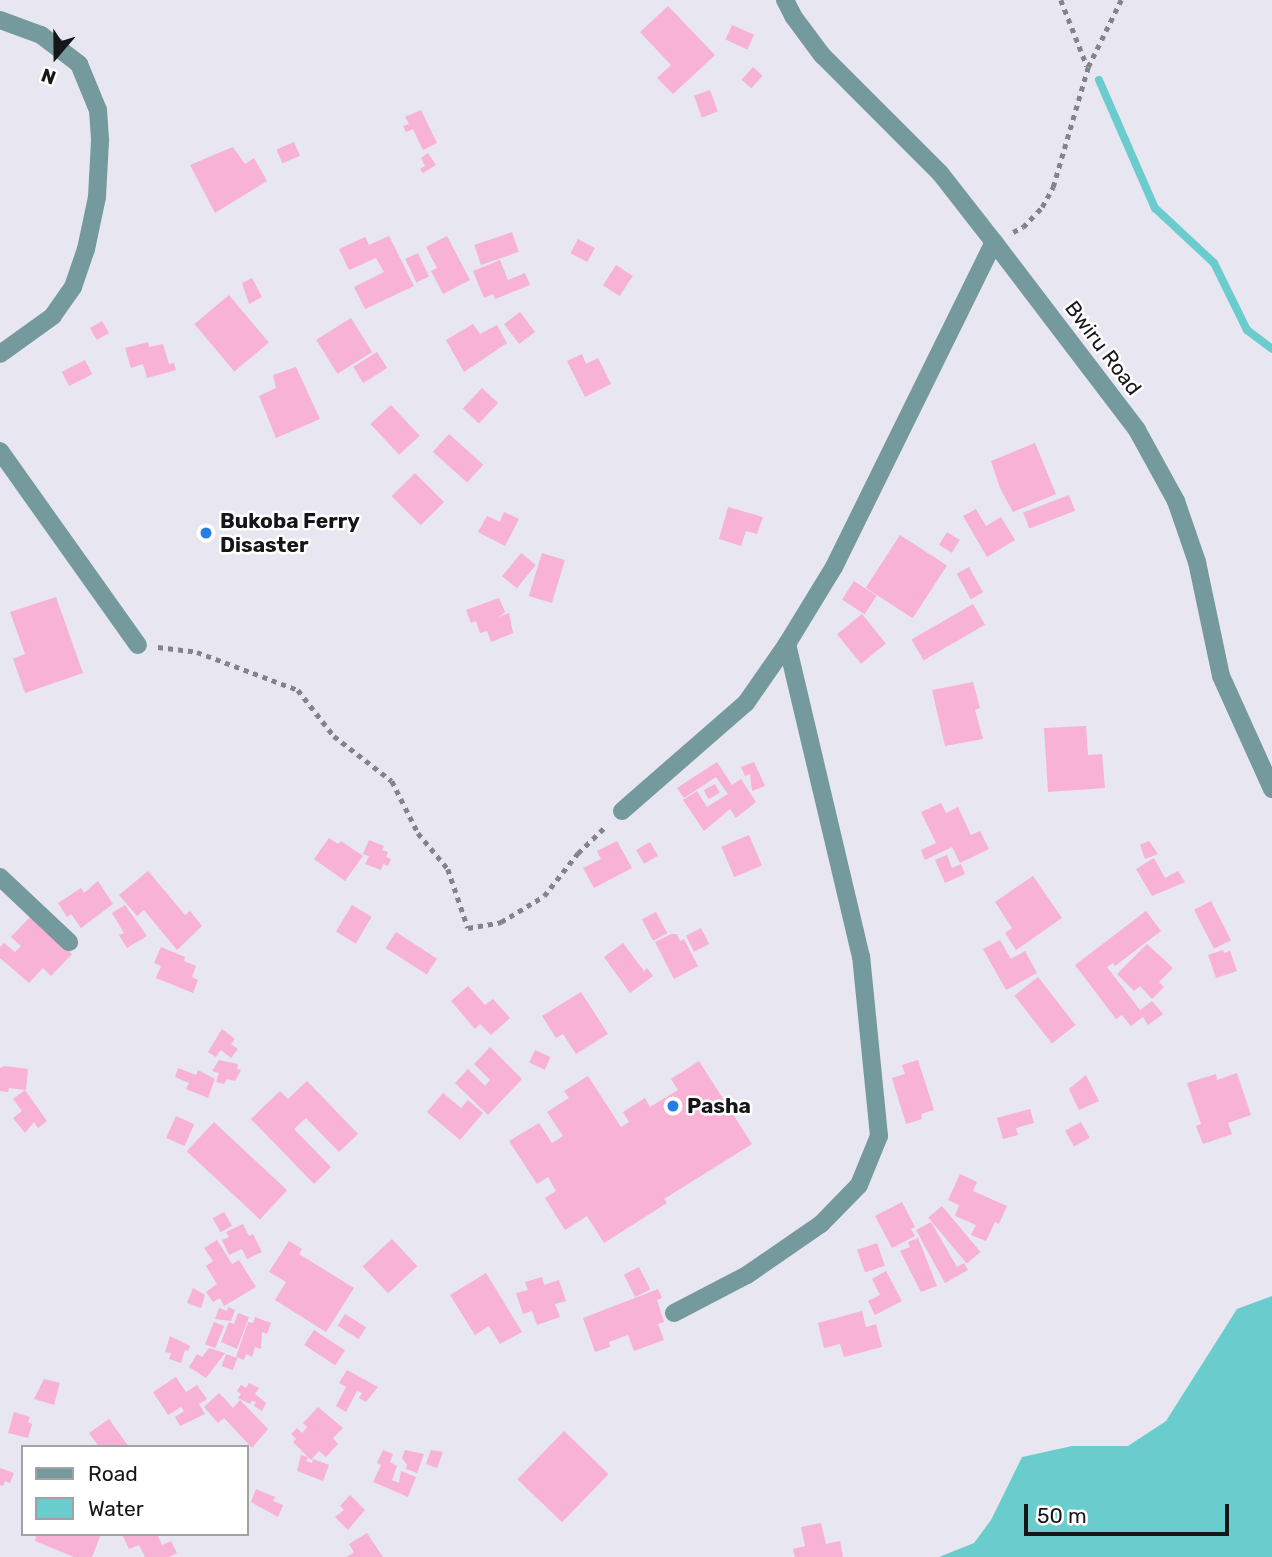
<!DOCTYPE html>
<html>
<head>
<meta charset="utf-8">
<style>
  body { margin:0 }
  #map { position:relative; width:1272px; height:1557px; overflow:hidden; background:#e8e6f0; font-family:Rubik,sans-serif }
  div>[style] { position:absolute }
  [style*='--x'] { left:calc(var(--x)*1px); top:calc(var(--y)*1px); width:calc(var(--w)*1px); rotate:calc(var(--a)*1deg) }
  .water>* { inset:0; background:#6bccce }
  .stream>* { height:8px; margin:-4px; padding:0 4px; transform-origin:4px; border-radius:4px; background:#6bccce }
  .building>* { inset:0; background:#f7b2d5; transform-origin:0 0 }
  .path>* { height:4.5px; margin-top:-2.25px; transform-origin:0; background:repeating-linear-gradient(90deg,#84838a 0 5px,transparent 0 10px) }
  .minor>* { height:18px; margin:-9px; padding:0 9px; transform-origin:9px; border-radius:9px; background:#749a9d }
  .tertiary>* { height:18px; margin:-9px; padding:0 9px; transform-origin:9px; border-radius:9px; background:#749a9d }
  .dots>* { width:19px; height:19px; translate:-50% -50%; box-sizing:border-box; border:4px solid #fff; border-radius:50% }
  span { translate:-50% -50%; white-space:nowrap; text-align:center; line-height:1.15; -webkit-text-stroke:5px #fff; paint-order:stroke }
  .street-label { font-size:21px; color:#161619 }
  .poi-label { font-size:21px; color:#161619; font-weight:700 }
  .left { translate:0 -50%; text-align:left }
  .legend { position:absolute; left:21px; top:1445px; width:228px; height:91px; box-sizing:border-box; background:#fff; border:2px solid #a2a2a3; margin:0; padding:9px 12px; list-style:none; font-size:21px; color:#161619 }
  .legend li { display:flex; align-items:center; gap:14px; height:35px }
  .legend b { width:35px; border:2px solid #a2a2a3 }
  .north { position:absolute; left:21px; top:21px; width:70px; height:70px; -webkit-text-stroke:5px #fff; paint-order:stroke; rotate:200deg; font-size:19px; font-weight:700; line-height:28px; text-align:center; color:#161619 }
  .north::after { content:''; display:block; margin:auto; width:24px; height:32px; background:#161619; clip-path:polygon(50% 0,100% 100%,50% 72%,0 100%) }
  .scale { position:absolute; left:1024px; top:1504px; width:205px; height:32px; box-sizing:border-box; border:4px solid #161619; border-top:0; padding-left:9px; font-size:21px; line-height:24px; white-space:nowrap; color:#161619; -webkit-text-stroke:5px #fff; paint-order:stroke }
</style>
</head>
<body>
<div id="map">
  <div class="water">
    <div style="clip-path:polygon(1272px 1296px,1272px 1557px,939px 1557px,974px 1543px,991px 1520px,1022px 1457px,1072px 1446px,1128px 1446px,1166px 1421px,1237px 1309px)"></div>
  </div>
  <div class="stream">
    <div style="--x:1099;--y:80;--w:140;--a:66.4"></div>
    <div style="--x:1155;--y:208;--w:81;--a:43"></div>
    <div style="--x:1214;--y:263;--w:75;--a:63.8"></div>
    <div style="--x:1247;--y:330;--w:31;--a:37"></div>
  </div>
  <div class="building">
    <div style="clip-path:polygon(668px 6px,715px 55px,673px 94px,657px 78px,671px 65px,640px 32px)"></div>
    <div style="left:732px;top:25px;width:24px;height:16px;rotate:24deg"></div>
    <div style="left:753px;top:67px;width:13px;height:17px;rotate:42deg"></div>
    <div style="left:710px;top:90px;width:23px;height:17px;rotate:70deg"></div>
    <div style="clip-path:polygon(421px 110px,437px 143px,423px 150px,413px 129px,406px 132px,403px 126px,409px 124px,405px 117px)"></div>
    <div style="left:294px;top:142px;width:15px;height:19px;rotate:67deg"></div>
    <div style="clip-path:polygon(233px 147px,245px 164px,254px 158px,267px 181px,215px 213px,190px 165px)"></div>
    <div style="clip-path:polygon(428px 153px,436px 165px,423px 173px,420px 169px,425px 166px,421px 158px)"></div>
    <div style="left:512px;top:232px;width:21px;height:40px;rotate:71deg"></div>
    <div style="clip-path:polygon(389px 236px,414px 286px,365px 309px,354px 287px,384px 272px,376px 258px,349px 270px,339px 249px,365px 237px,369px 245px)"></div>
    <div style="clip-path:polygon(447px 236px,470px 280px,443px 294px,431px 271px,437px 268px,426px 247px)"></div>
    <div style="left:578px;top:239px;width:19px;height:16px;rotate:28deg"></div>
    <div style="left:418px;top:253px;width:26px;height:14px;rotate:65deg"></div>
    <div style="clip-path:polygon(500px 260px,508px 280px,525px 273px,530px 285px,495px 299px,493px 294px,484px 298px,473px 271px)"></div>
    <div style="left:616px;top:265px;width:20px;height:24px;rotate:33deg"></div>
    <div style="clip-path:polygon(252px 278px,262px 297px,249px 304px,242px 283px)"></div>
    <div style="left:229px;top:295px;width:62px;height:45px;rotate:50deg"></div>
    <div style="left:520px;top:312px;width:25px;height:20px;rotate:53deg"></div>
    <div style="left:351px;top:318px;width:40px;height:41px;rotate:58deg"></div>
    <div style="left:102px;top:321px;width:14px;height:14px;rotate:60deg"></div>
    <div style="clip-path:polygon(473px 324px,480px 334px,497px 325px,507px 343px,464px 372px,446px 340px)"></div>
    <div style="clip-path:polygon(148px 342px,149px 347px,163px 344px,169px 364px,174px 363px,176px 370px,147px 378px,143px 364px,131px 368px,125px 348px)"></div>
    <div style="left:377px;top:352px;width:19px;height:28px;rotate:58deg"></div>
    <div style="clip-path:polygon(582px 354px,586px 364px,598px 358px,611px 384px,585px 397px,567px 361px)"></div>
    <div style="left:85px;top:360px;width:16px;height:26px;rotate:63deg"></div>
    <div style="clip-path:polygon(296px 367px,320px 419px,276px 438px,259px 396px,276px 388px,273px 375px)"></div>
    <div style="left:482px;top:388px;width:22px;height:28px;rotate:43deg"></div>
    <div style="left:391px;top:405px;width:42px;height:28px;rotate:47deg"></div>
    <div style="left:449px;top:434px;width:46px;height:24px;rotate:42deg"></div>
    <div style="clip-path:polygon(1035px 443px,1056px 494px,1013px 512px,1000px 488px,991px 461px)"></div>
    <div style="left:415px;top:473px;width:41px;height:33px;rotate:45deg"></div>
    <div style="left:1069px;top:495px;width:17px;height:49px;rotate:69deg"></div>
    <div style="clip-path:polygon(728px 507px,763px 517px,757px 534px,746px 531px,741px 546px,719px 539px)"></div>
    <div style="clip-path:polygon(976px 509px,986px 526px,1001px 517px,1015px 540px,987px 557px,963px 516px)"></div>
    <div style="clip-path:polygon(504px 512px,519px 519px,505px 546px,478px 532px,487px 516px,500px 522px)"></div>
    <div style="left:947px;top:532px;width:15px;height:15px;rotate:32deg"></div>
    <div style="left:900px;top:535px;width:56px;height:63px;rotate:33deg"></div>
    <div style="left:521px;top:553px;width:19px;height:30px;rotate:39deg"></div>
    <div style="left:542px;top:553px;width:24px;height:45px;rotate:17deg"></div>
    <div style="left:969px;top:567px;width:29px;height:14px;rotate:61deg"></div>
    <div style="left:854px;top:581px;width:27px;height:22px;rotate:33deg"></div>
    <div style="clip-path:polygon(56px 597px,83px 673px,25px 693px,13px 659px,25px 654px,10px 612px)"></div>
    <div style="clip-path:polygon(499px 598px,505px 612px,499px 617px,509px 613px,513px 633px,491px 642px,487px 631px,480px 633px,476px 621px,471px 623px,466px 610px)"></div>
    <div style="left:973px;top:604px;width:24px;height:71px;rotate:60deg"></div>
    <div style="left:862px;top:614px;width:38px;height:32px;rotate:51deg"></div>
    <div style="clip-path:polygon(973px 682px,980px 708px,975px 710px,983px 739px,945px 746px,932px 690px)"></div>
    <div style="clip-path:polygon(1086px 726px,1088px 755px,1102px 754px,1105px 788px,1048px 792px,1044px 728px)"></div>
    <div style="clip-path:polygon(717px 762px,732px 785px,741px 779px,756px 802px,736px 818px,730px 809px,704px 831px,683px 800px,697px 791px,707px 807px,728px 794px,716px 777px,684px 798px,677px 788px)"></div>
    <div style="clip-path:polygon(754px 762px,765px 786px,752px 791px,750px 774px,745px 776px,741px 767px)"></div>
    <div style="left:715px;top:784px;width:10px;height:13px;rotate:61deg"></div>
    <div style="clip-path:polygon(941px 803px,946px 813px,958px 807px,971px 835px,980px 831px,989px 849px,960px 863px,952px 847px,925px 860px,921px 850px,936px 843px,921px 812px)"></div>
    <div style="left:749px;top:835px;width:33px;height:30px;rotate:67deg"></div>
    <div style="clip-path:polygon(329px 838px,338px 844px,341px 841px,363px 856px,345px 881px,314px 859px)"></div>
    <div style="clip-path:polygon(369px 840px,384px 846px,382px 850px,388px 852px,386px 857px,391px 859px,388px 866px,383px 864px,381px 870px,365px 864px,369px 856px,363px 854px)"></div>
    <div style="clip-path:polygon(617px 841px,632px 868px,594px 888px,583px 868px,601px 859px,597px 851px)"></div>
    <div style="clip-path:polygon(1149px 841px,1158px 854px,1145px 859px,1140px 845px)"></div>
    <div style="left:650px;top:842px;width:16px;height:16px;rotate:60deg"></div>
    <div style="clip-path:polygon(947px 855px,952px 868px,961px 864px,965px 874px,945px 883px,935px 860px)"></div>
    <div style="clip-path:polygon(1154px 858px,1165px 878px,1178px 871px,1185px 882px,1152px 896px,1136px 869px)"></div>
    <div style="clip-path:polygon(148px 871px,185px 915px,190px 911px,202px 926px,177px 950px,144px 910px,137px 916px,119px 895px)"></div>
    <div style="clip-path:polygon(1033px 876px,1062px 918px,1016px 950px,1005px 933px,1012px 928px,995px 902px)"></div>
    <div style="clip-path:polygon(98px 881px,113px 904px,81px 928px,71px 914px,67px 917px,58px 903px,81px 888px,84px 893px)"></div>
    <div style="left:1211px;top:901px;width:44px;height:19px;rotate:63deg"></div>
    <div style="clip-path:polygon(125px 905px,147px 936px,127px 948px,119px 935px,124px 933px,112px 913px)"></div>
    <div style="left:352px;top:905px;width:23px;height:31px;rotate:31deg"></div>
    <div style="clip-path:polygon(1146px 911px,1161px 931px,1115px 966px,1113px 963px,1107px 967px,1140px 1010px,1152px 1001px,1163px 1014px,1148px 1025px,1143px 1017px,1131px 1026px,1122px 1015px,1116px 1019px,1075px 965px)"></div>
    <div style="left:656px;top:912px;width:24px;height:16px;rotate:62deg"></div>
    <div style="clip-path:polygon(30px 917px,72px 954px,51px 976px,43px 968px,29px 983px,0 958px,0 947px,4px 943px,15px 952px,21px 946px,11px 937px)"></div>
    <div style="left:701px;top:928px;width:18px;height:17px;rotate:63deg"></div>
    <div style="left:396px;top:932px;width:49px;height:19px;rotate:33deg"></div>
    <div style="clip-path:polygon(671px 934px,677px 934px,680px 941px,684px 939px,698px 966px,674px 979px,655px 942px)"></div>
    <div style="clip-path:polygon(1000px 940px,1011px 959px,1025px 951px,1037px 973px,1006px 990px,983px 949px)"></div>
    <div style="clip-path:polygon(623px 943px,644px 971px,647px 968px,653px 976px,630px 993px,604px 957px)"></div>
    <div style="clip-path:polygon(1147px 944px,1173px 968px,1159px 982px,1164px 987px,1152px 999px,1140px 986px,1134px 991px,1117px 974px)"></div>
    <div style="clip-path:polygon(161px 947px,185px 957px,184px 961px,196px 966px,192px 977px,198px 980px,193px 993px,156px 978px,161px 966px,154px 963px)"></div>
    <div style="clip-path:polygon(1223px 950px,1224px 953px,1230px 951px,1237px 971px,1216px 978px,1208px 955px)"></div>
    <div style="left:1038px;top:977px;width:61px;height:30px;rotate:52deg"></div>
    <div style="clip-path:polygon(468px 986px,485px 1005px,493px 999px,510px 1018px,491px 1035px,480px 1024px,475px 1029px,451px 1001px)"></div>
    <div style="clip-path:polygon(581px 992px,608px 1034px,576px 1054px,563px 1034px,556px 1038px,542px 1016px)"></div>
    <div style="clip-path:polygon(222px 1029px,235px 1039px,231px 1044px,238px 1049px,231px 1058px,221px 1050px,216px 1057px,208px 1052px)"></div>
    <div style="clip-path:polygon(490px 1047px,522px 1079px,488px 1115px,455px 1083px,468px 1069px,485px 1086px,490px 1080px,474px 1064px)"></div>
    <div style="left:535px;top:1050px;width:17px;height:14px;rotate:24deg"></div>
    <div style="clip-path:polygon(219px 1060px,238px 1064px,237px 1069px,241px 1070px,235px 1081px,227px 1079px,224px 1084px,216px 1082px,219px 1073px,212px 1071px)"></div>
    <div style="clip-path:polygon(918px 1060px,934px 1110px,921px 1114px,922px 1119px,906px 1124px,892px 1078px,905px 1074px,902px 1065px)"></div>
    <div style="clip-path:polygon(699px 1061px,752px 1144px,664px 1199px,667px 1203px,604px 1243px,587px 1216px,565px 1230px,545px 1198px,556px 1191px,548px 1177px,537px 1184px,509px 1141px,539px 1123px,552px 1143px,563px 1136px,547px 1112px,569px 1098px,564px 1091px,588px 1076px,621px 1127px,629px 1122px,623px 1112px,645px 1098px,650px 1107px,678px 1090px,671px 1079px)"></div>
    <div style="clip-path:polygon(5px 1066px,28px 1069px,26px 1090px,9px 1088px,8px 1092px,0 1091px,0 1068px)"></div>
    <div style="clip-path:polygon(178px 1068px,196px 1075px,198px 1070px,215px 1079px,208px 1098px,186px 1089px,189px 1083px,175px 1077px)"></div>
    <div style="clip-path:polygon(1237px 1073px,1251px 1115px,1228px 1123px,1232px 1134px,1203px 1144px,1196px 1126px,1201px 1124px,1187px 1083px,1216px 1074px,1217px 1080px)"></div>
    <div style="clip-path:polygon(1086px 1075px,1099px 1101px,1079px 1110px,1069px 1089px)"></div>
    <div style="clip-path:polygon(307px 1081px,358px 1134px,339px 1152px,306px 1118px,294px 1129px,331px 1167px,314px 1184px,251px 1119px,280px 1091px,288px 1099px)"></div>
    <div style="clip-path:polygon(25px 1090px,47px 1121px,38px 1128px,34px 1122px,25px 1133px,13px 1118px,22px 1111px,13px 1099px)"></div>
    <div style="clip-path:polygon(443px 1093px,461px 1108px,468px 1100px,483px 1113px,460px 1140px,427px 1112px)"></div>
    <div style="clip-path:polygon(1030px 1109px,1034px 1123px,1016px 1128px,1018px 1135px,1003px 1139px,997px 1118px)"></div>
    <div style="left:176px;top:1116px;width:20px;height:24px;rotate:24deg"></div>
    <div style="left:214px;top:1122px;width:100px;height:40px;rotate:43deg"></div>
    <div style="left:1081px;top:1122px;width:18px;height:18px;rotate:61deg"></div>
    <div style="clip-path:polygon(960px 1174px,977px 1182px,973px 1191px,1007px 1206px,999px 1224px,995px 1222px,986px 1241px,971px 1235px,976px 1225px,955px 1216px,959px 1205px,948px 1200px)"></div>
    <div style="clip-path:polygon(902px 1202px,915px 1227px,911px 1229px,915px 1236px,892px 1248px,875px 1216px)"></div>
    <div style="left:942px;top:1206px;width:60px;height:18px;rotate:50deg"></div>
    <div style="left:224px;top:1212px;width:16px;height:13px;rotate:60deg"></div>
    <div style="clip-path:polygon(931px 1222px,957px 1267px,964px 1263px,968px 1270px,945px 1283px,916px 1230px)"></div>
    <div style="clip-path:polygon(243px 1224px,249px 1236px,253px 1234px,262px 1252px,247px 1259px,242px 1249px,229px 1255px,222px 1240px,229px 1237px,226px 1232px)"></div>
    <div style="clip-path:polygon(918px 1238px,937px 1286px,921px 1292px,900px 1251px,910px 1247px,908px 1242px)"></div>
    <div style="left:392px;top:1239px;width:37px;height:40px;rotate:47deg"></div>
    <div style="clip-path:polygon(217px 1240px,232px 1264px,239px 1260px,256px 1287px,224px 1306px,220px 1298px,213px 1302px,206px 1292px,217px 1284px,206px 1266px,213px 1261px,204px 1248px)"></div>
    <div style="clip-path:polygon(289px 1241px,302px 1249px,299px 1254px,354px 1288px,326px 1332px,275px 1300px,286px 1282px,269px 1272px)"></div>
    <div style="left:877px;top:1243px;width:24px;height:21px;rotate:71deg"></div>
    <div style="left:639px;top:1267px;width:25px;height:17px;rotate:63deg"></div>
    <div style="clip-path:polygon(886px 1271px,902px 1301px,875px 1315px,868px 1301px,880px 1295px,872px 1279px)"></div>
    <div style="clip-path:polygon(486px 1273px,522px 1332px,500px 1344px,489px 1326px,475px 1335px,450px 1295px)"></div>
    <div style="clip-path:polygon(542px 1277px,544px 1285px,559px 1280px,566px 1301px,555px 1304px,560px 1317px,537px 1325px,532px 1311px,523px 1314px,516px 1293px,528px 1290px,525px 1282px)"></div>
    <div style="clip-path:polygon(193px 1288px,205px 1295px,201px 1308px,187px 1303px)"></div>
    <div style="clip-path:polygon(658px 1289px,662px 1298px,657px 1300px,664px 1322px,658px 1324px,664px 1340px,634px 1351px,628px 1335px,609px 1342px,610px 1347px,595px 1352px,583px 1318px)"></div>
    <div style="clip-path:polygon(228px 1307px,235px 1310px,231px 1321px,215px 1319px,219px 1308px,227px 1311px)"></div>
    <div style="clip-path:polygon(862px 1311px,866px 1327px,876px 1324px,882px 1347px,844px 1357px,840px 1344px,824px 1348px,818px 1323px)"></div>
    <div style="clip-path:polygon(238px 1313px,249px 1317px,237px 1349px,221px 1342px,229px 1322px,234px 1324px)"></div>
    <div style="left:345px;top:1314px;width:25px;height:14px;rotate:32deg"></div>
    <div style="clip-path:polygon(255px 1317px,271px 1323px,267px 1334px,262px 1332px,261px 1349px,255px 1347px,252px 1357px,246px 1354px,244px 1360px,236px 1357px,248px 1322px,253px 1323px)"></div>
    <div style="left:214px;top:1322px;width:11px;height:24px;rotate:22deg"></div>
    <div style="left:314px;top:1330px;width:37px;height:18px;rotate:33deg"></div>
    <div style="clip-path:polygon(170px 1336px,190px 1346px,188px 1351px,185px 1350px,181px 1363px,169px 1359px,171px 1353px,165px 1352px)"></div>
    <div style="clip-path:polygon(209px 1348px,225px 1353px,206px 1378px,189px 1367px,197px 1354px,202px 1357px)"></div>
    <div style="left:226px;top:1354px;width:12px;height:13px;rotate:20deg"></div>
    <div style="clip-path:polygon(347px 1370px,378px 1387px,366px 1402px,359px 1398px,362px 1393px,357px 1391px,346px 1412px,336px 1406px,346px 1387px,339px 1383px)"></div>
    <div style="clip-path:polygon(176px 1377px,186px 1392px,197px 1385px,207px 1399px,199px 1404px,205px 1414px,180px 1426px,175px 1417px,184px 1411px,181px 1407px,168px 1415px,153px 1392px)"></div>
    <div style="clip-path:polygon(44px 1379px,60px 1383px,54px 1405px,34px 1399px)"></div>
    <div style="clip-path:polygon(249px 1383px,259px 1388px,255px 1394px,266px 1403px,262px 1411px,254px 1406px,256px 1402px,252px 1401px,250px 1404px,238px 1398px,241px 1394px,237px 1391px,241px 1385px,246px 1388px)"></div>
    <div style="clip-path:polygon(219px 1393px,233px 1408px,240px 1400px,268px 1429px,252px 1448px,224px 1418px,218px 1423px,204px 1407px)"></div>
    <div style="clip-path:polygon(318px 1407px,343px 1428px,333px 1438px,338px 1444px,326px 1457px,319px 1451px,311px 1460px,293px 1442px,296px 1439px,291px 1434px,297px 1428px,302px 1433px,307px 1427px,303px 1423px)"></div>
    <div style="clip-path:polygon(14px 1412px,30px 1417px,28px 1422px,32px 1424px,28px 1438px,8px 1433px)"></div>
    <div style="clip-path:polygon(109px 1419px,129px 1447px,99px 1447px,89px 1433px)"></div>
    <div style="left:564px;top:1431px;width:62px;height:67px;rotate:44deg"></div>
    <div style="clip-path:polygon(383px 1450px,393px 1454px,390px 1462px,397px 1466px,392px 1480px,399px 1483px,401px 1471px,416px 1477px,408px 1497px,373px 1482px,381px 1465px,377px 1463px)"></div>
    <div style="clip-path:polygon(405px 1450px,424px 1454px,417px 1473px,406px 1469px,407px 1465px,402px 1458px)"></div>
    <div style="clip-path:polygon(431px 1450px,443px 1452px,437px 1468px,426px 1464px)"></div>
    <div style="clip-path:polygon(301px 1455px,308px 1457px,306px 1461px,312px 1463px,313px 1459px,329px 1465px,323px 1481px,297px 1471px)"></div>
    <div style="clip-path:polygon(0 1468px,14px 1473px,10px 1483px,5px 1481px,3px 1486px,0 1485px)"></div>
    <div style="clip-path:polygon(256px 1489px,275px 1497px,273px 1501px,283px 1505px,278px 1517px,251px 1502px)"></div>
    <div style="clip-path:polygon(350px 1495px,365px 1510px,348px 1530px,335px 1517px,344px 1510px,340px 1506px)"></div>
    <div style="clip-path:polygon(821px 1523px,826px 1544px,840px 1541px,843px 1557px,795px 1557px,793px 1549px,805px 1546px,801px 1527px)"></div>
    <div style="clip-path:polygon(367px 1533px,383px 1557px,347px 1557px,354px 1552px,349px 1544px)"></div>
    <div style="clip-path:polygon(37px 1534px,101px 1534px,92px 1557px,74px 1557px,35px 1541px)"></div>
    <div style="clip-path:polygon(122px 1534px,157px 1534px,162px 1545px,171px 1541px,177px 1553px,169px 1557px,145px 1557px,139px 1545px,129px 1549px)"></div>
  </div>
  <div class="path">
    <div style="--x:1061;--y:0;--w:71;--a:68.5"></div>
    <div style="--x:1013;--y:232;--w:11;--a:-27"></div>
    <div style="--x:1023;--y:227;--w:28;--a:-46"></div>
    <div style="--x:1042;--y:207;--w:23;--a:-61"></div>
    <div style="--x:1053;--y:187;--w:125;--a:-73.7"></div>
    <div style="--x:1088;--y:67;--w:75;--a:-63.8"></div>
    <div style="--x:158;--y:647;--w:39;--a:7"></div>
    <div style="--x:197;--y:652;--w:108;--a:20.6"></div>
    <div style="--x:298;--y:690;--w:58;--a:52"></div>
    <div style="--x:334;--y:736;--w:73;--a:37.8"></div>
    <div style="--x:392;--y:781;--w:58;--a:63.4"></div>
    <div style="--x:418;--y:833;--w:47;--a:50.2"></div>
    <div style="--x:448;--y:869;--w:62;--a:71.3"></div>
    <div style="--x:468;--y:928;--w:34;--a:-10"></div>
    <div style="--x:501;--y:922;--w:50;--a:-31.2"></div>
    <div style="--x:544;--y:896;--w:55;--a:-51.7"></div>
    <div style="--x:578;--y:853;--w:39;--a:-44"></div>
  </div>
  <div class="minor">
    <div style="--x:0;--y:20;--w:44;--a:20.1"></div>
    <div style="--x:41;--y:35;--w:48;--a:37.3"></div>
    <div style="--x:79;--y:64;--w:50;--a:67.6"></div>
    <div style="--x:98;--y:110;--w:31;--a:86"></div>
    <div style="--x:100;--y:141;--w:56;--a:93.1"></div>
    <div style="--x:97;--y:197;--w:53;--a:101.9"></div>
    <div style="--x:86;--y:249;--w:40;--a:108.9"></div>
    <div style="--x:73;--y:287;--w:35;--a:125"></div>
    <div style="--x:53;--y:316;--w:65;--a:144.4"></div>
    <div style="--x:0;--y:451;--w:238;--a:54.6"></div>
    <div style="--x:622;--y:811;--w:164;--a:-41.1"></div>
    <div style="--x:746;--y:703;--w:72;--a:-55.2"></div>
    <div style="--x:787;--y:644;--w:90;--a:-58.6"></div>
    <div style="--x:834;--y:567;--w:362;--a:-63.8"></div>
    <div style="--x:994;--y:242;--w:236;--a:52.7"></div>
    <div style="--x:1137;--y:430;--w:81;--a:61.2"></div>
    <div style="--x:1176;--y:501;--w:65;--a:71"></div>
    <div style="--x:1197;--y:562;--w:116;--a:78.1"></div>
    <div style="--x:1221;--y:676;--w:124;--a:65.7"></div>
    <div style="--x:0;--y:877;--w:95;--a:43.3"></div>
    <div style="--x:674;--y:1313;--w:82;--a:-27.5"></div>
    <div style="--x:747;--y:1275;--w:90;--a:-34.6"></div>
    <div style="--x:821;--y:1224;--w:54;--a:-45.7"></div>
    <div style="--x:859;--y:1185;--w:53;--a:-67.8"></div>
    <div style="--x:879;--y:1136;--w:180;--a:-95.7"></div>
    <div style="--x:861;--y:957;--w:322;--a:-103.3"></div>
  </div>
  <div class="tertiary">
    <div style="--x:785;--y:0;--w:18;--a:63"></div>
    <div style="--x:793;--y:16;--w:49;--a:53.4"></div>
    <div style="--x:822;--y:55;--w:167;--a:45"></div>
    <div style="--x:940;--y:173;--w:88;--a:52"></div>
  </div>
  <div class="dots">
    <div style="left:206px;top:533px;background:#257de7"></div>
    <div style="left:673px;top:1106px;background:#257de7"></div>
  </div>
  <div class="street-label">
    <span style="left:1103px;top:348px;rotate:53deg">Bwiru Road</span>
  </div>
  <div class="poi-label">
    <span class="left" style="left:220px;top:533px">Bukoba Ferry<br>Disaster</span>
    <span class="left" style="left:687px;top:1106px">Pasha</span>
  </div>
  <ul class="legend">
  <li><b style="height:9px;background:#749a9d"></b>Road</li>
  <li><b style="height:19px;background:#6bccce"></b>Water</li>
  </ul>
  <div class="north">N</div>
  <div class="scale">50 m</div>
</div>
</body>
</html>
